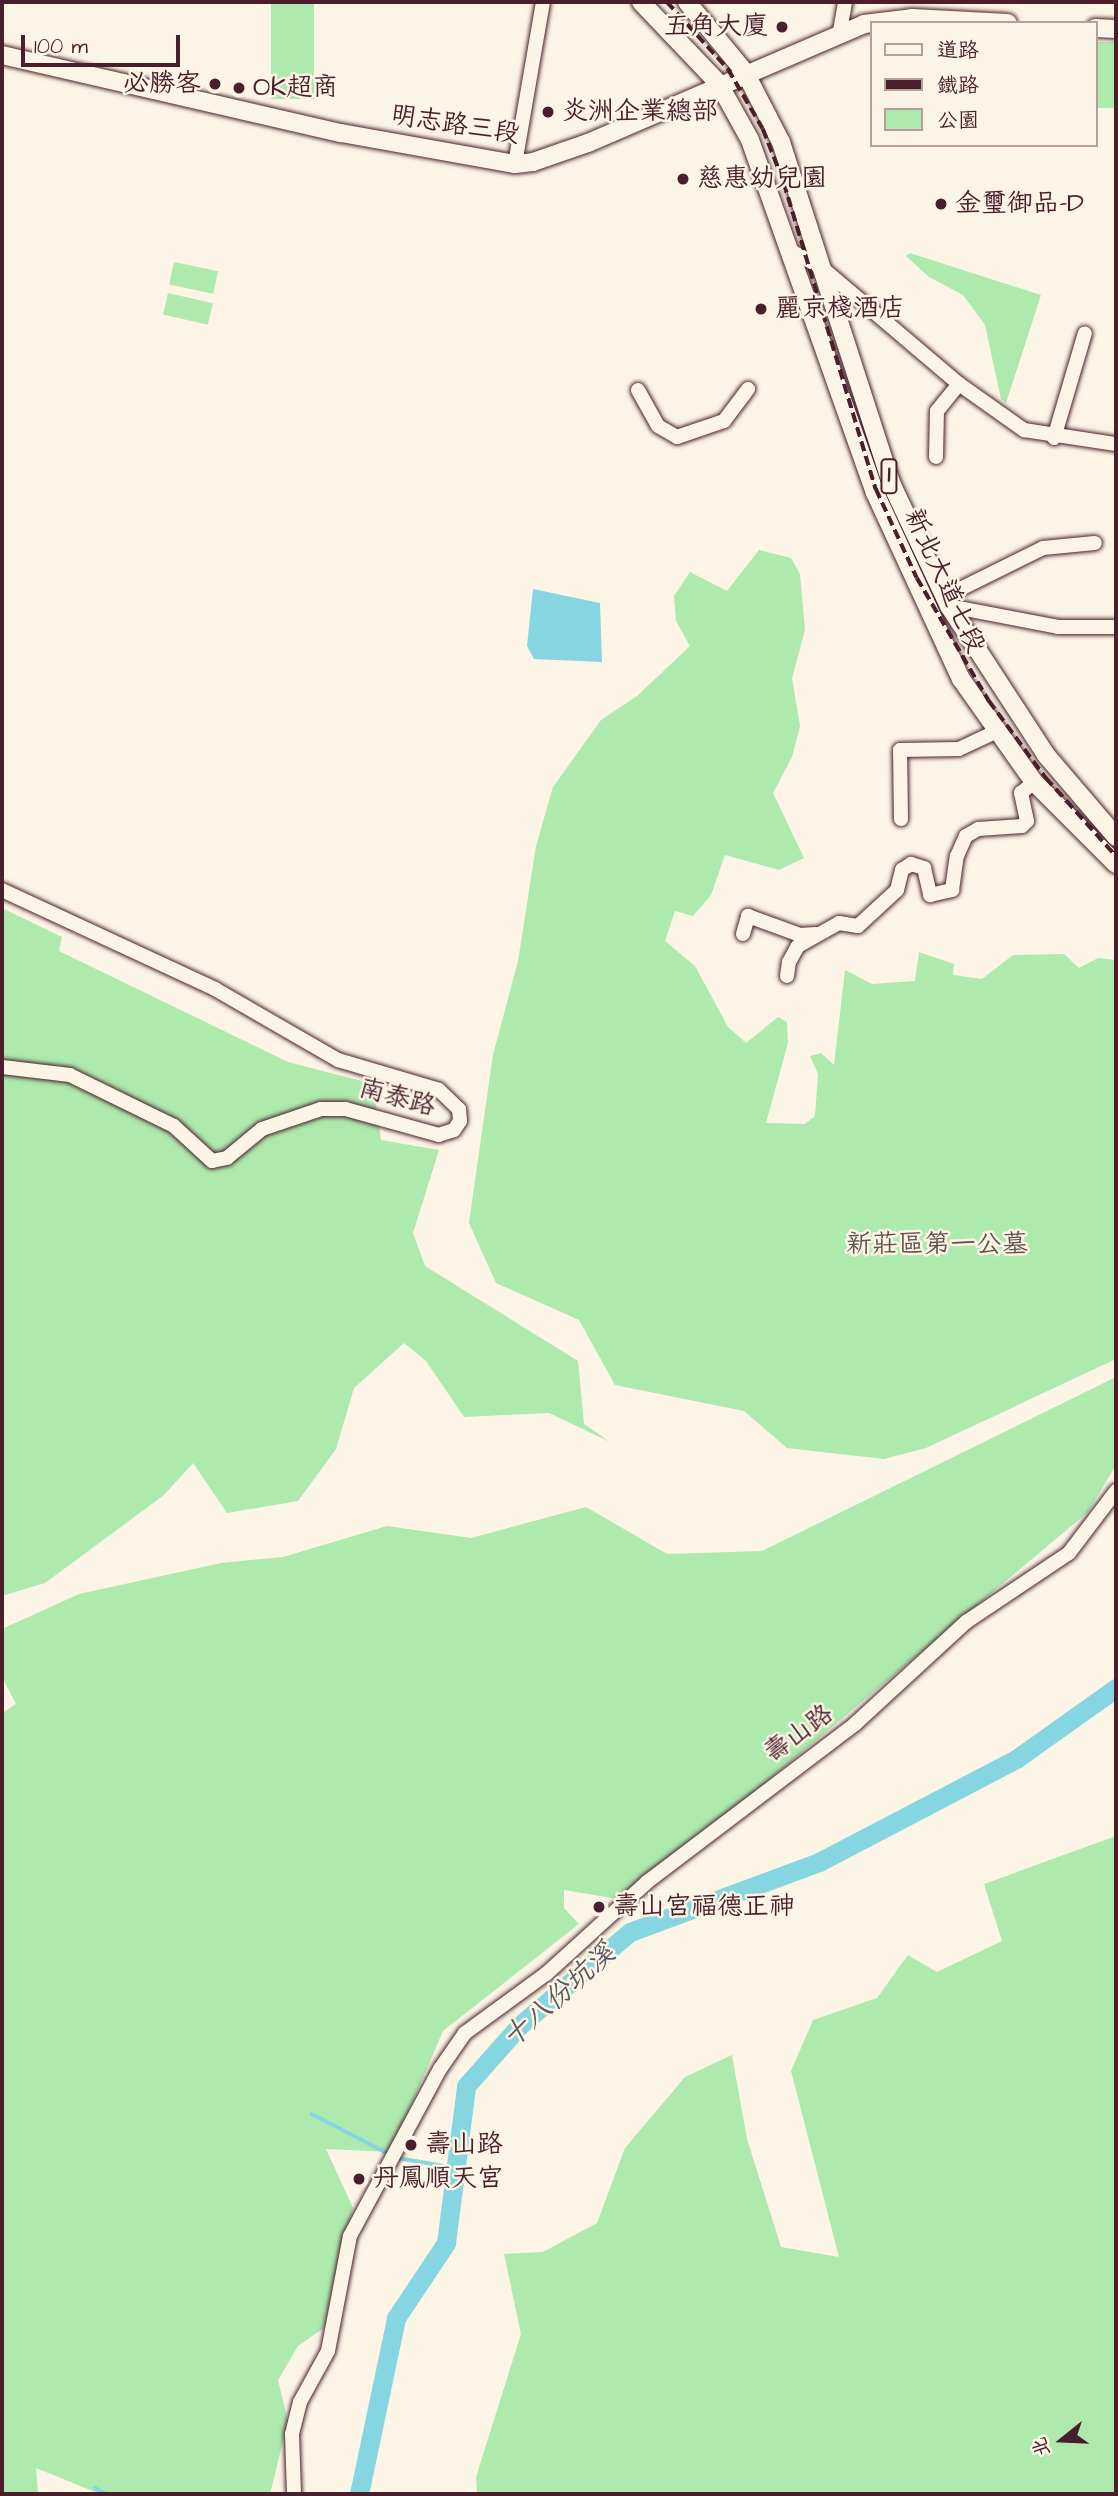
<!DOCTYPE html>
<html>
<head>
<meta charset="utf-8">
<style>
  body { margin:0 }
  #map { position:relative; width:1118px; height:2496px; overflow:hidden; background:#fcf5e5; font-family:"Architects Daughter","LXGW WenKai TC",sans-serif }
  div>[style] { position:absolute }
  [style*='--x'] { left:calc(var(--x)*1px); top:calc(var(--y)*1px); width:calc(var(--w)*1px); rotate:calc(var(--a)*1deg) }
  .green>* { inset:0; background:#aee9ae; transform-origin:0 0 }
  .water>* { inset:0; background:#85d6e0 }
  .stream>* { height:3.5px; margin:-1.75px; padding:0 1.75px; transform-origin:1.75px; border-radius:1.75px; background:#85d6e0 }
  .river>* { height:19px; margin:-9.5px; padding:0 9.5px; transform-origin:9.5px; border-radius:9.5px; background:#85d6e0 }
  .roads { filter:drop-shadow(0 0 2px #4a1f2b) drop-shadow(0 0 2px #4a1f2b) }
  .minor>* { height:14px; margin:-7px; padding:0 7px; transform-origin:7px; border-radius:7px; background:#fcf5e5 }
  .major>* { height:18px; margin:-9px; padding:0 9px; transform-origin:9px; border-radius:9px; background:#fcf5e5 }
  .rail>* { height:3.5px; margin-top:-1.75px; transform-origin:0; background:repeating-linear-gradient(90deg,#4a1f2b 0 10px,transparent 0 15px) }
  .dots>* { width:19px; height:19px; translate:-50% -50%; box-sizing:border-box; border:4px solid #fcf5e5; border-radius:50% }
  span { translate:-50% -50%; white-space:nowrap; text-align:center; line-height:1.15; -webkit-text-stroke:5px #fcf5e5; paint-order:stroke }
  .shield-label span { padding:2px 5px; background:#fcf5e5; border:2px solid; border-radius:5px; -webkit-text-stroke-width:0 }
  .shield-label { font-size:24px; color:#4a1f2b; font-weight:700 }
  .poi-label { font-size:26px; color:#4a1f2b }
  .right { translate:-100% -50%; text-align:right }
  .left { translate:0 -50%; text-align:left }
  .street-label { font-size:26px; color:#4a1f2b }
  .park-label { font-size:26px; color:#63524c }
  .water-label { font-size:28px; color:#5c5661; font-style:italic }
  .frame { position:absolute; inset:0; border:4px solid #4a1f2b; pointer-events:none }
  .legend { position:absolute; left:870px; top:21px; width:228px; height:126px; box-sizing:border-box; background:#fcf5e5; border:2px solid #b59f9b; margin:0; padding:9px 12px; list-style:none; font-size:21px; color:#4a1f2b }
  .legend li { display:flex; align-items:center; gap:14px; height:35px }
  .legend b { width:35px; border:2px solid #b59f9b }
  .north { position:absolute; left:1027px; top:2405px; width:70px; height:70px; -webkit-text-stroke:5px #fcf5e5; paint-order:stroke; rotate:252deg; font-size:19px; font-weight:700; line-height:28px; text-align:center; color:#4a1f2b }
  .north::after { content:''; display:block; margin:auto; width:24px; height:32px; background:#4a1f2b; clip-path:polygon(50% 0,100% 100%,50% 72%,0 100%) }
  .scale { position:absolute; left:21px; top:35px; width:159px; height:32px; box-sizing:border-box; border:4px solid #4a1f2b; border-top:0; padding-left:9px; font-size:21px; line-height:24px; white-space:nowrap; color:#4a1f2b; -webkit-text-stroke:5px #fcf5e5; paint-order:stroke }
</style>
</head>
<body>
<div id="map">
  <div class="green">
    <div style="left:271px;top:2px;width:43px;height:97px"></div>
    <div style="left:1095px;top:42px;width:21px;height:66px"></div>
    <div style="clip-path:polygon(910px 253px,1041px 295px,1006px 403px,1001px 399px,985px 325px,963px 295px,929px 277px,906px 256px)"></div>
    <div style="left:174px;top:262px;width:45px;height:23px;rotate:12deg"></div>
    <div style="left:168px;top:293px;width:46px;height:22px;rotate:13deg"></div>
    <div style="clip-path:polygon(759px 550px,791px 558px,800px 574px,805px 630px,792px 678px,800px 726px,792px 757px,773px 793px,804px 858px,779px 870px,725px 855px,711px 895px,693px 916px,675px 911px,665px 941px,695px 966px,728px 1027px,746px 1043px,778px 1017px,787px 1022px,788px 1043px,766px 1123px,805px 1124px,815px 1116px,818px 1074px,810px 1056px,821px 1053px,834px 1065px,845px 970px,872px 984px,915px 981px,919px 952px,954px 964px,953px 975px,982px 979px,1013px 955px,1064px 954px,1079px 968px,1098px 958px,1116px 960px,1116px 1359px,926px 1448px,884px 1459px,787px 1448px,744px 1411px,615px 1385px,579px 1320px,496px 1283px,469px 1223px,493px 1055px,518px 961px,536px 846px,553px 787px,601px 720px,637px 696px,690px 646px,676px 621px,674px 596px,690px 572px,727px 591px)"></div>
    <div style="clip-path:polygon(2px 908px,62px 937px,59px 951px,288px 1062px,373px 1084px,381px 1140px,439px 1150px,413px 1233px,425px 1266px,578px 1361px,584px 1424px,610px 1442px,549px 1413px,464px 1417px,426px 1361px,404px 1343px,354px 1388px,336px 1449px,298px 1501px,227px 1513px,193px 1463px,164px 1495px,45px 1583px,2px 1596px)"></div>
    <div style="clip-path:polygon(1116px 1377px,1116px 1465px,1088px 1512px,757px 1790px,618px 1899px,564px 1890px,564px 1908px,579px 1924px,443px 2031px,391px 2152px,326px 2149px,353px 2208px,324px 2328px,298px 2346px,278px 2380px,288px 2421px,270px 2494px,100px 2494px,36px 2468px,38px 2494px,2px 2494px,2px 1713px,16px 1704px,2px 1677px,2px 1629px,79px 1594px,221px 1563px,283px 1557px,387px 1526px,471px 1538px,586px 1507px,667px 1554px,762px 1551px)"></div>
    <div style="clip-path:polygon(1116px 1836px,1116px 2494px,477px 2494px,476px 2477px,521px 2334px,504px 2254px,543px 2252px,597px 2223px,625px 2148px,685px 2077px,732px 2055px,747px 2139px,781px 2247px,839px 2257px,791px 2071px,813px 2020px,877px 1998px,908px 1955px,937px 1972px,1002px 1941px,984px 1884px)"></div>
  </div>
  <div class="water">
    <div style="clip-path:polygon(533px 589px,600px 603px,602px 662px,534px 659px,527px 646px)"></div>
  </div>
  <div class="stream">
    <div style="--x:312;--y:2114;--w:89;--a:27.4"></div>
    <div style="--x:398;--y:2158;--w:59;--a:9.8"></div>
    <div style="--x:95;--y:2488;--w:13;--a:27"></div>
  </div>
  <div class="river">
    <div style="--x:359;--y:2494;--w:180;--a:-78.1"></div>
    <div style="--x:396;--y:2318;--w:90;--a:-56.3"></div>
    <div style="--x:446;--y:2243;--w:158;--a:-82.7"></div>
    <div style="--x:466;--y:2086;--w:80;--a:-48.5"></div>
    <div style="--x:519;--y:2026;--w:145;--a:-40.3"></div>
    <div style="--x:630;--y:1932;--w:202;--a:-20.3"></div>
    <div style="--x:819;--y:1862;--w:222;--a:-27.6"></div>
    <div style="--x:1016;--y:1759;--w:123;--a:-35.4"></div>
  </div>
  <div class="roads">
    <div class="minor">
      <div style="--x:840;--y:31;--w:29;--a:-80"></div>
      <div style="--x:515;--y:164;--w:164;--a:-80.2"></div>
      <div style="--x:789;--y:250;--w:36;--a:28"></div>
      <div style="--x:821;--y:267;--w:181;--a:40.3"></div>
      <div style="--x:959;--y:384;--w:80;--a:35.3"></div>
      <div style="--x:1024;--y:430;--w:93;--a:8.7"></div>
      <div style="--x:638;--y:390;--w:41;--a:60.9"></div>
      <div style="--x:658;--y:426;--w:22;--a:30"></div>
      <div style="--x:677;--y:437;--w:50;--a:-18.8"></div>
      <div style="--x:724;--y:421;--w:40;--a:-53"></div>
      <div style="--x:1054;--y:438;--w:109;--a:-73.6"></div>
      <div style="--x:936;--y:457;--w:46;--a:-88.8"></div>
      <div style="--x:937;--y:411;--w:35;--a:-51"></div>
      <div style="--x:944;--y:597;--w:110;--a:-26.3"></div>
      <div style="--x:1043;--y:548;--w:52;--a:-5.5"></div>
      <div style="--x:949;--y:606;--w:111;--a:10.9"></div>
      <div style="--x:1058;--y:627;--w:58;--a:0"></div>
      <div style="--x:901;--y:819;--w:69;--a:-90.8"></div>
      <div style="--x:900;--y:750;--w:59;--a:-1"></div>
      <div style="--x:959;--y:749;--w:42;--a:-25.3"></div>
      <div style="--x:2;--y:890;--w:235;--a:24.9"></div>
      <div style="--x:215;--y:989;--w:142;--a:30"></div>
      <div style="--x:338;--y:1060;--w:105;--a:16.5"></div>
      <div style="--x:439;--y:1090;--w:28;--a:44"></div>
      <div style="--x:459;--y:1109;--w:12;--a:85"></div>
      <div style="--x:460;--y:1121;--w:11;--a:124"></div>
      <div style="--x:454;--y:1130;--w:16;--a:162"></div>
      <div style="--x:439;--y:1135;--w:98;--a:-164.5"></div>
      <div style="--x:345;--y:1109;--w:24;--a:180"></div>
      <div style="--x:321;--y:1109;--w:62;--a:161.3"></div>
      <div style="--x:262;--y:1129;--w:45;--a:140.4"></div>
      <div style="--x:227;--y:1158;--w:15;--a:169"></div>
      <div style="--x:212;--y:1161;--w:52;--a:-137.4"></div>
      <div style="--x:174;--y:1126;--w:116;--a:-153.9"></div>
      <div style="--x:70;--y:1075;--w:68;--a:-173.3"></div>
      <div style="--x:743;--y:934;--w:19;--a:-74"></div>
      <div style="--x:748;--y:916;--w:55;--a:20.1"></div>
      <div style="--x:800;--y:935;--w:16;--a:-4"></div>
      <div style="--x:787;--y:976;--w:14;--a:-82"></div>
      <div style="--x:789;--y:962;--w:18;--a:-61"></div>
      <div style="--x:798;--y:946;--w:47;--a:-29.3"></div>
      <div style="--x:839;--y:923;--w:19;--a:9"></div>
      <div style="--x:858;--y:926;--w:53;--a:-42.7"></div>
      <div style="--x:897;--y:890;--w:21;--a:-76"></div>
      <div style="--x:902;--y:870;--w:11;--a:-34"></div>
      <div style="--x:911;--y:864;--w:14;--a:17"></div>
      <div style="--x:924;--y:868;--w:28;--a:77"></div>
      <div style="--x:930;--y:895;--w:23;--a:-13"></div>
      <div style="--x:952;--y:890;--w:34;--a:-82"></div>
      <div style="--x:957;--y:856;--w:22;--a:-66"></div>
      <div style="--x:966;--y:836;--w:14;--a:-30"></div>
      <div style="--x:978;--y:829;--w:44;--a:-3.9"></div>
      <div style="--x:1022;--y:826;--w:7;--a:-45"></div>
      <div style="--x:1027;--y:821;--w:29;--a:-102"></div>
      <div style="--x:1021;--y:793;--w:17;--a:-40"></div>
      <div style="--x:294;--y:2494;--w:60;--a:-91.9"></div>
      <div style="--x:292;--y:2434;--w:33;--a:-76"></div>
      <div style="--x:300;--y:2402;--w:58;--a:-61.2"></div>
      <div style="--x:328;--y:2351;--w:117;--a:-79.2"></div>
      <div style="--x:350;--y:2236;--w:190;--a:-61.7"></div>
      <div style="--x:440;--y:2069;--w:44;--a:-55.2"></div>
      <div style="--x:465;--y:2033;--w:100;--a:-36.1"></div>
      <div style="--x:546;--y:1974;--w:137;--a:-42.3"></div>
      <div style="--x:647;--y:1882;--w:261;--a:-37.2"></div>
      <div style="--x:855;--y:1724;--w:151;--a:-42.6"></div>
      <div style="--x:966;--y:1622;--w:124;--a:-33.8"></div>
      <div style="--x:1069;--y:1553;--w:78;--a:-52.8"></div>
    </div>
    <div class="major">
      <div style="--x:641;--y:2;--w:113;--a:46.4"></div>
      <div style="--x:719;--y:84;--w:64;--a:61"></div>
      <div style="--x:750;--y:140;--w:374;--a:70.5"></div>
      <div style="--x:875;--y:493;--w:205;--a:65.2"></div>
      <div style="--x:961;--y:679;--w:126;--a:54.7"></div>
      <div style="--x:1034;--y:782;--w:116;--a:45"></div>
      <div style="--x:687;--y:2;--w:91;--a:50.4"></div>
      <div style="--x:745;--y:72;--w:79;--a:62.8"></div>
      <div style="--x:781;--y:142;--w:361;--a:72.1"></div>
      <div style="--x:892;--y:485;--w:134;--a:64.8"></div>
      <div style="--x:949;--y:606;--w:178;--a:56.9"></div>
      <div style="--x:1046;--y:755;--w:108;--a:49.5"></div>
      <div style="--x:1095;--y:28;--w:21;--a:3"></div>
      <div style="--x:2;--y:55;--w:348;--a:13"></div>
      <div style="--x:341;--y:133;--w:177;--a:10.1"></div>
      <div style="--x:515;--y:164;--w:18;--a:-6"></div>
      <div style="--x:533;--y:162;--w:58;--a:-19.1"></div>
      <div style="--x:588;--y:143;--w:301;--a:-23.3"></div>
      <div style="--x:864;--y:24;--w:48;--a:-7.1"></div>
      <div style="--x:912;--y:18;--w:96;--a:3"></div>
    </div>
  </div>
  <div class="rail">
    <div style="--x:667;--y:2;--w:91;--a:47.7"></div>
    <div style="--x:728;--y:69;--w:69;--a:59.7"></div>
    <div style="--x:763;--y:129;--w:58;--a:68.7"></div>
    <div style="--x:784;--y:183;--w:320;--a:73.3"></div>
    <div style="--x:876;--y:489;--w:98;--a:65.3"></div>
    <div style="--x:917;--y:578;--w:143;--a:59.7"></div>
    <div style="--x:989;--y:701;--w:96;--a:53.5"></div>
    <div style="--x:1046;--y:778;--w:105;--a:48.1"></div>
  </div>
  <div class="dots">
    <div style="left:782px;top:27px;background:#4a1f2b"></div>
    <div style="left:215px;top:84px;background:#4a1f2b"></div>
    <div style="left:239px;top:88px;background:#4a1f2b"></div>
    <div style="left:548px;top:112px;background:#4a1f2b"></div>
    <div style="left:683px;top:179px;background:#4a1f2b"></div>
    <div style="left:941px;top:204px;background:#4a1f2b"></div>
    <div style="left:761px;top:309px;background:#4a1f2b"></div>
    <div style="left:599px;top:1907px;background:#4a1f2b"></div>
    <div style="left:411px;top:2145px;background:#4a1f2b"></div>
    <div style="left:359px;top:2179px;background:#4a1f2b"></div>
  </div>
  <div class="shield-label">
    <span style="left:889px;top:476px">1</span>
  </div>
  <div class="poi-label">
    <span class="right" style="left:768px;top:27px">五角大廈</span>
    <span class="right" style="left:201px;top:84px">必勝客</span>
    <span class="left" style="left:253px;top:88px">OK超商</span>
    <span class="left" style="left:562px;top:112px">炎洲企業總部</span>
    <span class="left" style="left:697px;top:179px">慈惠幼兒園</span>
    <span class="left" style="left:955px;top:204px">金璽御品-D</span>
    <span class="left" style="left:775px;top:309px">麗京棧酒店</span>
    <span class="left" style="left:613px;top:1907px">壽山宮福德正神</span>
    <span class="left" style="left:425px;top:2145px">壽山路</span>
    <span class="left" style="left:373px;top:2179px">丹鳳順天宮</span>
  </div>
  <div class="street-label">
    <span style="left:455px;top:125px;rotate:9deg">明志路三段</span>
    <span style="left:944px;top:581px;rotate:65deg">新北大道七段</span>
    <span style="left:397px;top:1098px;rotate:15deg">南泰路</span>
    <span style="left:799px;top:1734px;rotate:-36deg">壽山路</span>
  </div>
  <div class="park-label">
    <span style="left:937px;top:1245px">新莊區第一公墓</span>
  </div>
  <div class="water-label">
    <span style="left:559px;top:1996px;rotate:-42deg">十八份坑溪</span>
  </div>
  <div class="frame"></div>
  <ul class="legend">
  <li><b style="height:9px;background:#fcf5e5"></b>道路</li>
  <li><b style="height:9px;background:#4a1f2b"></b>鐵路</li>
  <li><b style="height:19px;background:#aee9ae"></b>公園</li>
  </ul>
  <div class="north">北</div>
  <div class="scale">100 m</div>
</div>
</body>
</html>
